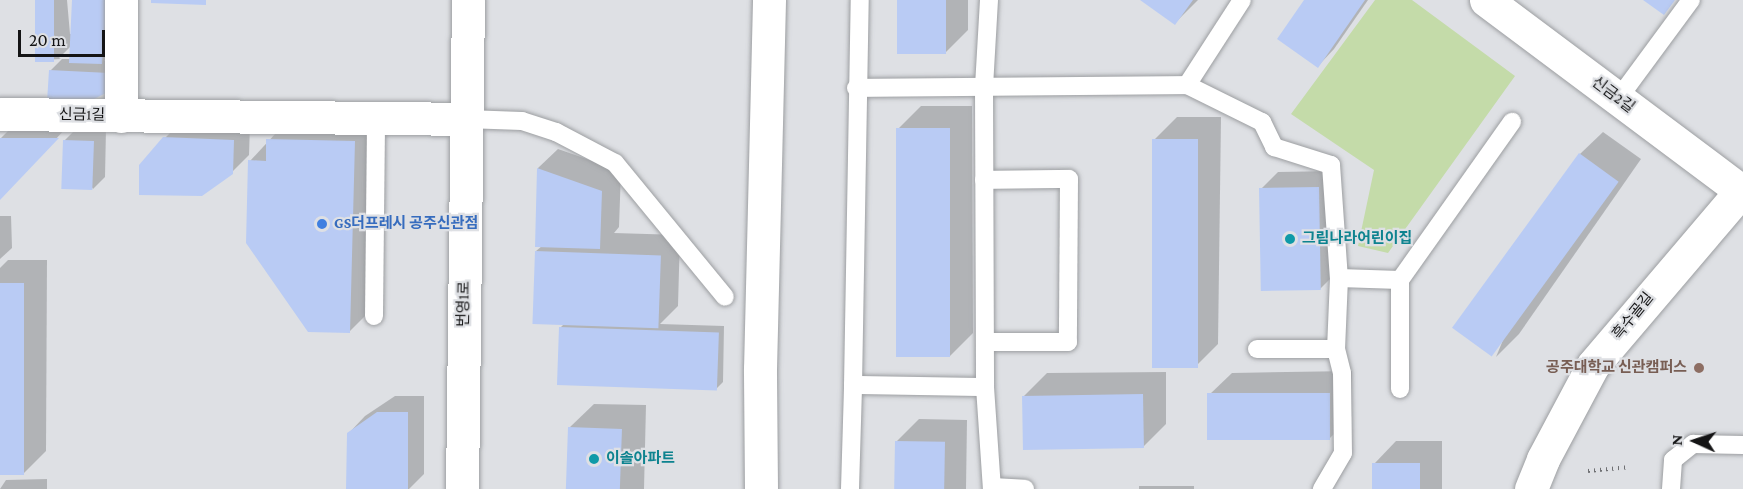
<!DOCTYPE html>
<html>
<head>
<meta charset="utf-8">
<style>
  body { margin:0 }
  #map { position:relative; width:1743px; height:489px; overflow:hidden; background:#dee0e4; font-family:"Crimson Pro","Noto Sans KR",serif }
  div>[style] { position:absolute }
  [style*='--x'] { left:calc(var(--x)*1px); top:calc(var(--y)*1px); width:calc(var(--w)*1px); rotate:calc(var(--a)*1deg) }
  .green>* { inset:0; background:#c4dba9 }
  .shadow>* { inset:0; background:#0003; transform-origin:0 0 }
  .building>* { inset:0; background:#b9cbf4; transform-origin:0 0 }
  .path>* { height:4px; margin-top:-2px; transform-origin:0; background:repeating-linear-gradient(90deg,#6f7073 0 1.5px,transparent 0 6px) }
  .roads { filter:drop-shadow(0 0 2px #9c9ea1) drop-shadow(0 0 2px #9c9ea1) }
  .lane>* { height:18px; margin:-9px; padding:0 9px; transform-origin:9px; border-radius:9px; background:#fff }
  .street>* { height:33px; margin:-16.5px; padding:0 16.5px; transform-origin:16.5px; border-radius:16.5px; background:#fff }
  .secondary>* { height:33px; margin:-16.5px; padding:0 16.5px; transform-origin:16.5px; border-radius:16.5px; background:#fff }
  .dots>* { width:16px; height:16px; translate:-50% -50%; box-sizing:border-box; border:3px solid #dee0e4; border-radius:50% }
  span { translate:-50% -50%; white-space:nowrap; text-align:center; line-height:1.15; -webkit-text-stroke:4.5px #dee0e4; paint-order:stroke }
  .street-label { font-size:15px; color:#141415 }
  .shop-label { font-size:15px; color:#366cbe; font-weight:700 }
  .left { translate:0 -50%; text-align:left }
  .culture-label { font-size:15px; color:#0d838f; font-weight:700 }
  .education-label { font-size:15px; color:#785e54; font-weight:700 }
  .right { translate:-100% -50%; text-align:right }
  .north { position:absolute; left:1665px; top:411px; width:60px; height:60px; -webkit-text-stroke:4px #dee0e4; paint-order:stroke; rotate:273deg; font-size:16px; font-weight:700; line-height:24px; text-align:center; color:#141415 }
  .north::after { content:''; display:block; margin:auto; width:21px; height:27px; background:#141415; clip-path:polygon(50% 0,100% 100%,50% 72%,0 100%) }
  .scale { position:absolute; left:18px; top:30px; width:87px; height:27px; box-sizing:border-box; border:3px solid #141415; border-top:0; padding-left:8px; font-size:18px; line-height:21px; white-space:nowrap; color:#141415; -webkit-text-stroke:4px #dee0e4; paint-order:stroke }
</style>
</head>
<body>
<div id="map">
  <div class="green">
    <div style="clip-path:polygon(1375px 0,1412px 0,1515px 76px,1388px 253px,1358px 246px,1374px 170px,1291px 114px)"></div>
  </div>
  <div class="shadow">
    <div style="clip-path:polygon(36px 0,67px 0,70px 34px,72px 34px,73px 0,122px 0,114px 51px,104px 61px,120px 61px,120px 79px,50px 71px,62px 59px,71px 59px,71px 46px,59px 58px,61px 59px,41px 60px)"></div>
    <div style="clip-path:polygon(898px 0,968px 0,968px 30px,945px 53px)"></div>
    <div style="clip-path:polygon(1143px 0,1198px 0,1175px 23px)"></div>
    <div style="clip-path:polygon(1306px 0,1368px 0,1334px 49px,1318px 66px)"></div>
    <div style="clip-path:polygon(921px 106px,972px 106px,973px 333px,950px 356px,898px 129px)"></div>
    <div style="clip-path:polygon(1177px 117px,1221px 117px,1218px 344px,1195px 367px,1154px 140px)"></div>
    <div style="clip-path:polygon(288px 120px,374px 122px,369px 312px,349px 332px,250px 161px)"></div>
    <div style="clip-path:polygon(182px 121px,250px 124px,249px 155px,232px 172px,165px 138px)"></div>
    <div style="clip-path:polygon(68px 126px,11px 187px,0 139px,12px 127px)"></div>
    <div style="clip-path:polygon(76px 129px,106px 129px,105px 177px,93px 189px,64px 141px)"></div>
    <div style="clip-path:polygon(1603px 132px,1641px 159px,1519px 334px,1496px 357px,1580px 154px)"></div>
    <div style="clip-path:polygon(558px 149px,621px 171px,619px 227px,614px 233px,680px 235px,678px 306px,660px 324px,724px 326px,723px 382px,716px 389px,560px 328px,565px 323px,536px 251px,542px 246px,537px 245px,538px 168px)"></div>
    <div style="clip-path:polygon(1335px 171px,1337px 272px,1320px 289px,1261px 189px,1278px 172px)"></div>
    <div style="clip-path:polygon(0 216px,11px 216px,12px 248px,0 259px)"></div>
    <div style="clip-path:polygon(8px 260px,47px 260px,46px 451px,23px 474px,0 473px,0 268px)"></div>
    <div style="clip-path:polygon(1352px 371px,1352px 416px,1329px 439px,1209px 395px,1232px 373px)"></div>
    <div style="clip-path:polygon(1166px 372px,1166px 424px,1143px 447px,1024px 396px,1047px 373px)"></div>
    <div style="clip-path:polygon(395px 396px,424px 396px,424px 474px,409px 489px,348px 489px,348px 434px,365px 416px)"></div>
    <div style="clip-path:polygon(594px 404px,646px 405px,644px 489px,568px 489px,569px 428px)"></div>
    <div style="clip-path:polygon(919px 419px,967px 420px,966px 489px,896px 489px,896px 442px)"></div>
    <div style="clip-path:polygon(1396px 441px,1442px 441px,1442px 489px,1373px 489px,1374px 464px)"></div>
    <div style="clip-path:polygon(47px 479px,47px 489px,0 489px,6px 480px)"></div>
    <div style="left:1139px;top:486px;width:55px;height:4px"></div>
  </div>
  <div class="building">
    <div style="left:35px;top:0;width:19px;height:62px"></div>
    <div style="clip-path:polygon(72px 0,114px 0,106px 11px,102px 64px,69px 63px)"></div>
    <div style="clip-path:polygon(151px 0,206px 0,206px 5px,151px 3px)"></div>
    <div style="left:897px;top:0;width:49px;height:54px"></div>
    <div style="clip-path:polygon(1140px 0,1193px 0,1175px 25px)"></div>
    <div style="clip-path:polygon(1304px 0,1365px 0,1318px 68px,1277px 39px)"></div>
    <div style="clip-path:polygon(1643px 0,1675px 0,1664px 15px)"></div>
    <div style="clip-path:polygon(49px 70px,109px 73px,108px 92px,86px 103px,47px 102px)"></div>
    <div style="left:950px;top:128px;width:229px;height:54px;rotate:90deg"></div>
    <div style="clip-path:polygon(163px 137px,234px 140px,233px 174px,202px 196px,139px 195px,139px 165px)"></div>
    <div style="clip-path:polygon(0 138px,59px 138px,0 200px)"></div>
    <div style="clip-path:polygon(266px 139px,355px 141px,350px 333px,308px 332px,246px 243px,248px 160px,266px 161px)"></div>
    <div style="left:1152px;top:139px;width:46px;height:229px"></div>
    <div style="left:63px;top:140px;width:31px;height:49px;rotate:2deg"></div>
    <div style="left:1579px;top:153px;width:49px;height:216px;rotate:36deg"></div>
    <div style="clip-path:polygon(537px 168px,602px 191px,600px 249px,535px 247px)"></div>
    <div style="left:1319px;top:187px;width:103px;height:60px;rotate:89deg"></div>
    <div style="left:535px;top:251px;width:126px;height:73px;rotate:2deg"></div>
    <div style="left:0;top:283px;width:24px;height:192px"></div>
    <div style="left:559px;top:327px;width:160px;height:58px;rotate:2deg"></div>
    <div style="left:1330px;top:393px;width:47px;height:123px;rotate:90deg"></div>
    <div style="left:1143px;top:394px;width:54px;height:121px;rotate:89deg"></div>
    <div style="clip-path:polygon(377px 412px,408px 412px,408px 489px,346px 489px,347px 433px)"></div>
    <div style="left:568px;top:427px;width:54px;height:62px;rotate:2deg"></div>
    <div style="left:895px;top:441px;width:50px;height:48px;rotate:1deg"></div>
    <div style="left:1372px;top:463px;width:48px;height:26px"></div>
  </div>
  <div class="path">
    <div style="--x:1588;--y:471;--w:42;--a:-5.4"></div>
  </div>
  <div class="roads">
    <div class="lane">
      <div style="--x:989;--y:0;--w:86;--a:93.3"></div>
      <div style="--x:984;--y:86;--w:301;--a:89.8"></div>
      <div style="--x:985;--y:387;--w:102;--a:86.1"></div>
      <div style="--x:1187;--y:85;--w:101;--a:-57.1"></div>
      <div style="--x:856;--y:88;--w:331;--a:-0.5"></div>
      <div style="--x:1187;--y:85;--w:84;--a:26.3"></div>
      <div style="--x:1262;--y:122;--w:28;--a:64"></div>
      <div style="--x:1274;--y:147;--w:60;--a:17.5"></div>
      <div style="--x:1331;--y:165;--w:113;--a:86"></div>
      <div style="--x:1339;--y:278;--w:71;--a:92.4"></div>
      <div style="--x:1336;--y:349;--w:25;--a:76"></div>
      <div style="--x:1342;--y:373;--w:80;--a:89.3"></div>
      <div style="--x:1343;--y:453;--w:42;--a:120.3"></div>
      <div style="--x:1618;--y:99;--w:123;--a:-53.6"></div>
      <div style="--x:466;--y:119;--w:56;--a:2"></div>
      <div style="--x:522;--y:121;--w:36;--a:18"></div>
      <div style="--x:556;--y:132;--w:67;--a:27.7"></div>
      <div style="--x:615;--y:163;--w:173;--a:50.6"></div>
      <div style="--x:984;--y:180;--w:85;--a:-0.7"></div>
      <div style="--x:1069;--y:179;--w:163;--a:90.4"></div>
      <div style="--x:1068;--y:342;--w:83;--a:180"></div>
      <div style="--x:1339;--y:278;--w:61;--a:1.9"></div>
      <div style="--x:1400;--y:280;--w:109;--a:90"></div>
      <div style="--x:1400;--y:280;--w:194;--a:-54.7"></div>
      <div style="--x:374;--y:316;--w:197;--a:-89.4"></div>
      <div style="--x:1257;--y:349;--w:79;--a:0"></div>
      <div style="--x:853;--y:385;--w:385;--a:-89"></div>
      <div style="--x:992;--y:487;--w:33;--a:3"></div>
      <div style="--x:850;--y:489;--w:104;--a:-88.3"></div>
      <div style="--x:853;--y:385;--w:132;--a:0.9"></div>
      <div style="--x:1671;--y:489;--w:29;--a:-86"></div>
      <div style="--x:1673;--y:460;--w:26;--a:-39"></div>
      <div style="--x:1693;--y:444;--w:50;--a:1.1"></div>
    </div>
    <div class="street">
      <div style="--x:121;--y:0;--w:116;--a:90"></div>
      <div style="--x:0;--y:114;--w:466;--a:0.6"></div>
      <div style="--x:761;--y:489;--w:120;--a:-90.5"></div>
      <div style="--x:760;--y:369;--w:369;--a:-88.6"></div>
      <div style="--x:1531;--y:489;--w:32;--a:-68"></div>
      <div style="--x:1543;--y:459;--w:106;--a:-62"></div>
      <div style="--x:1593;--y:365;--w:228;--a:-49.6"></div>
    </div>
    <div class="secondary">
      <div style="--x:1486;--y:0;--w:319;--a:36.8"></div>
      <div style="--x:462;--y:489;--w:489;--a:-89.3"></div>
    </div>
  </div>
  <div class="dots">
    <div style="left:322px;top:224px;background:#3f7fe0"></div>
    <div style="left:1290px;top:239px;background:#0f9aa8"></div>
    <div style="left:1699px;top:368px;background:#8d6e63"></div>
    <div style="left:594px;top:459px;background:#0f9aa8"></div>
  </div>
  <div class="street-label">
    <span style="left:1613px;top:95px;rotate:37deg">신금2길</span>
    <span style="left:82px;top:115px;rotate:1deg">신금1길</span>
    <span style="left:464px;top:304px;rotate:-89deg">번영1로</span>
    <span style="left:1633px;top:316px;rotate:-51deg">흑수골길</span>
  </div>
  <div class="shop-label">
    <span class="left" style="left:334px;top:224px">GS더프레시 공주신관점</span>
  </div>
  <div class="culture-label">
    <span class="left" style="left:1302px;top:239px">그림나라어린이집</span>
    <span class="left" style="left:606px;top:459px">이솔아파트</span>
  </div>
  <div class="education-label">
    <span class="right" style="left:1687px;top:368px">공주대학교 신관캠퍼스</span>
  </div>
  <div class="north">N</div>
  <div class="scale">20 m</div>
</div>
</body>
</html>
